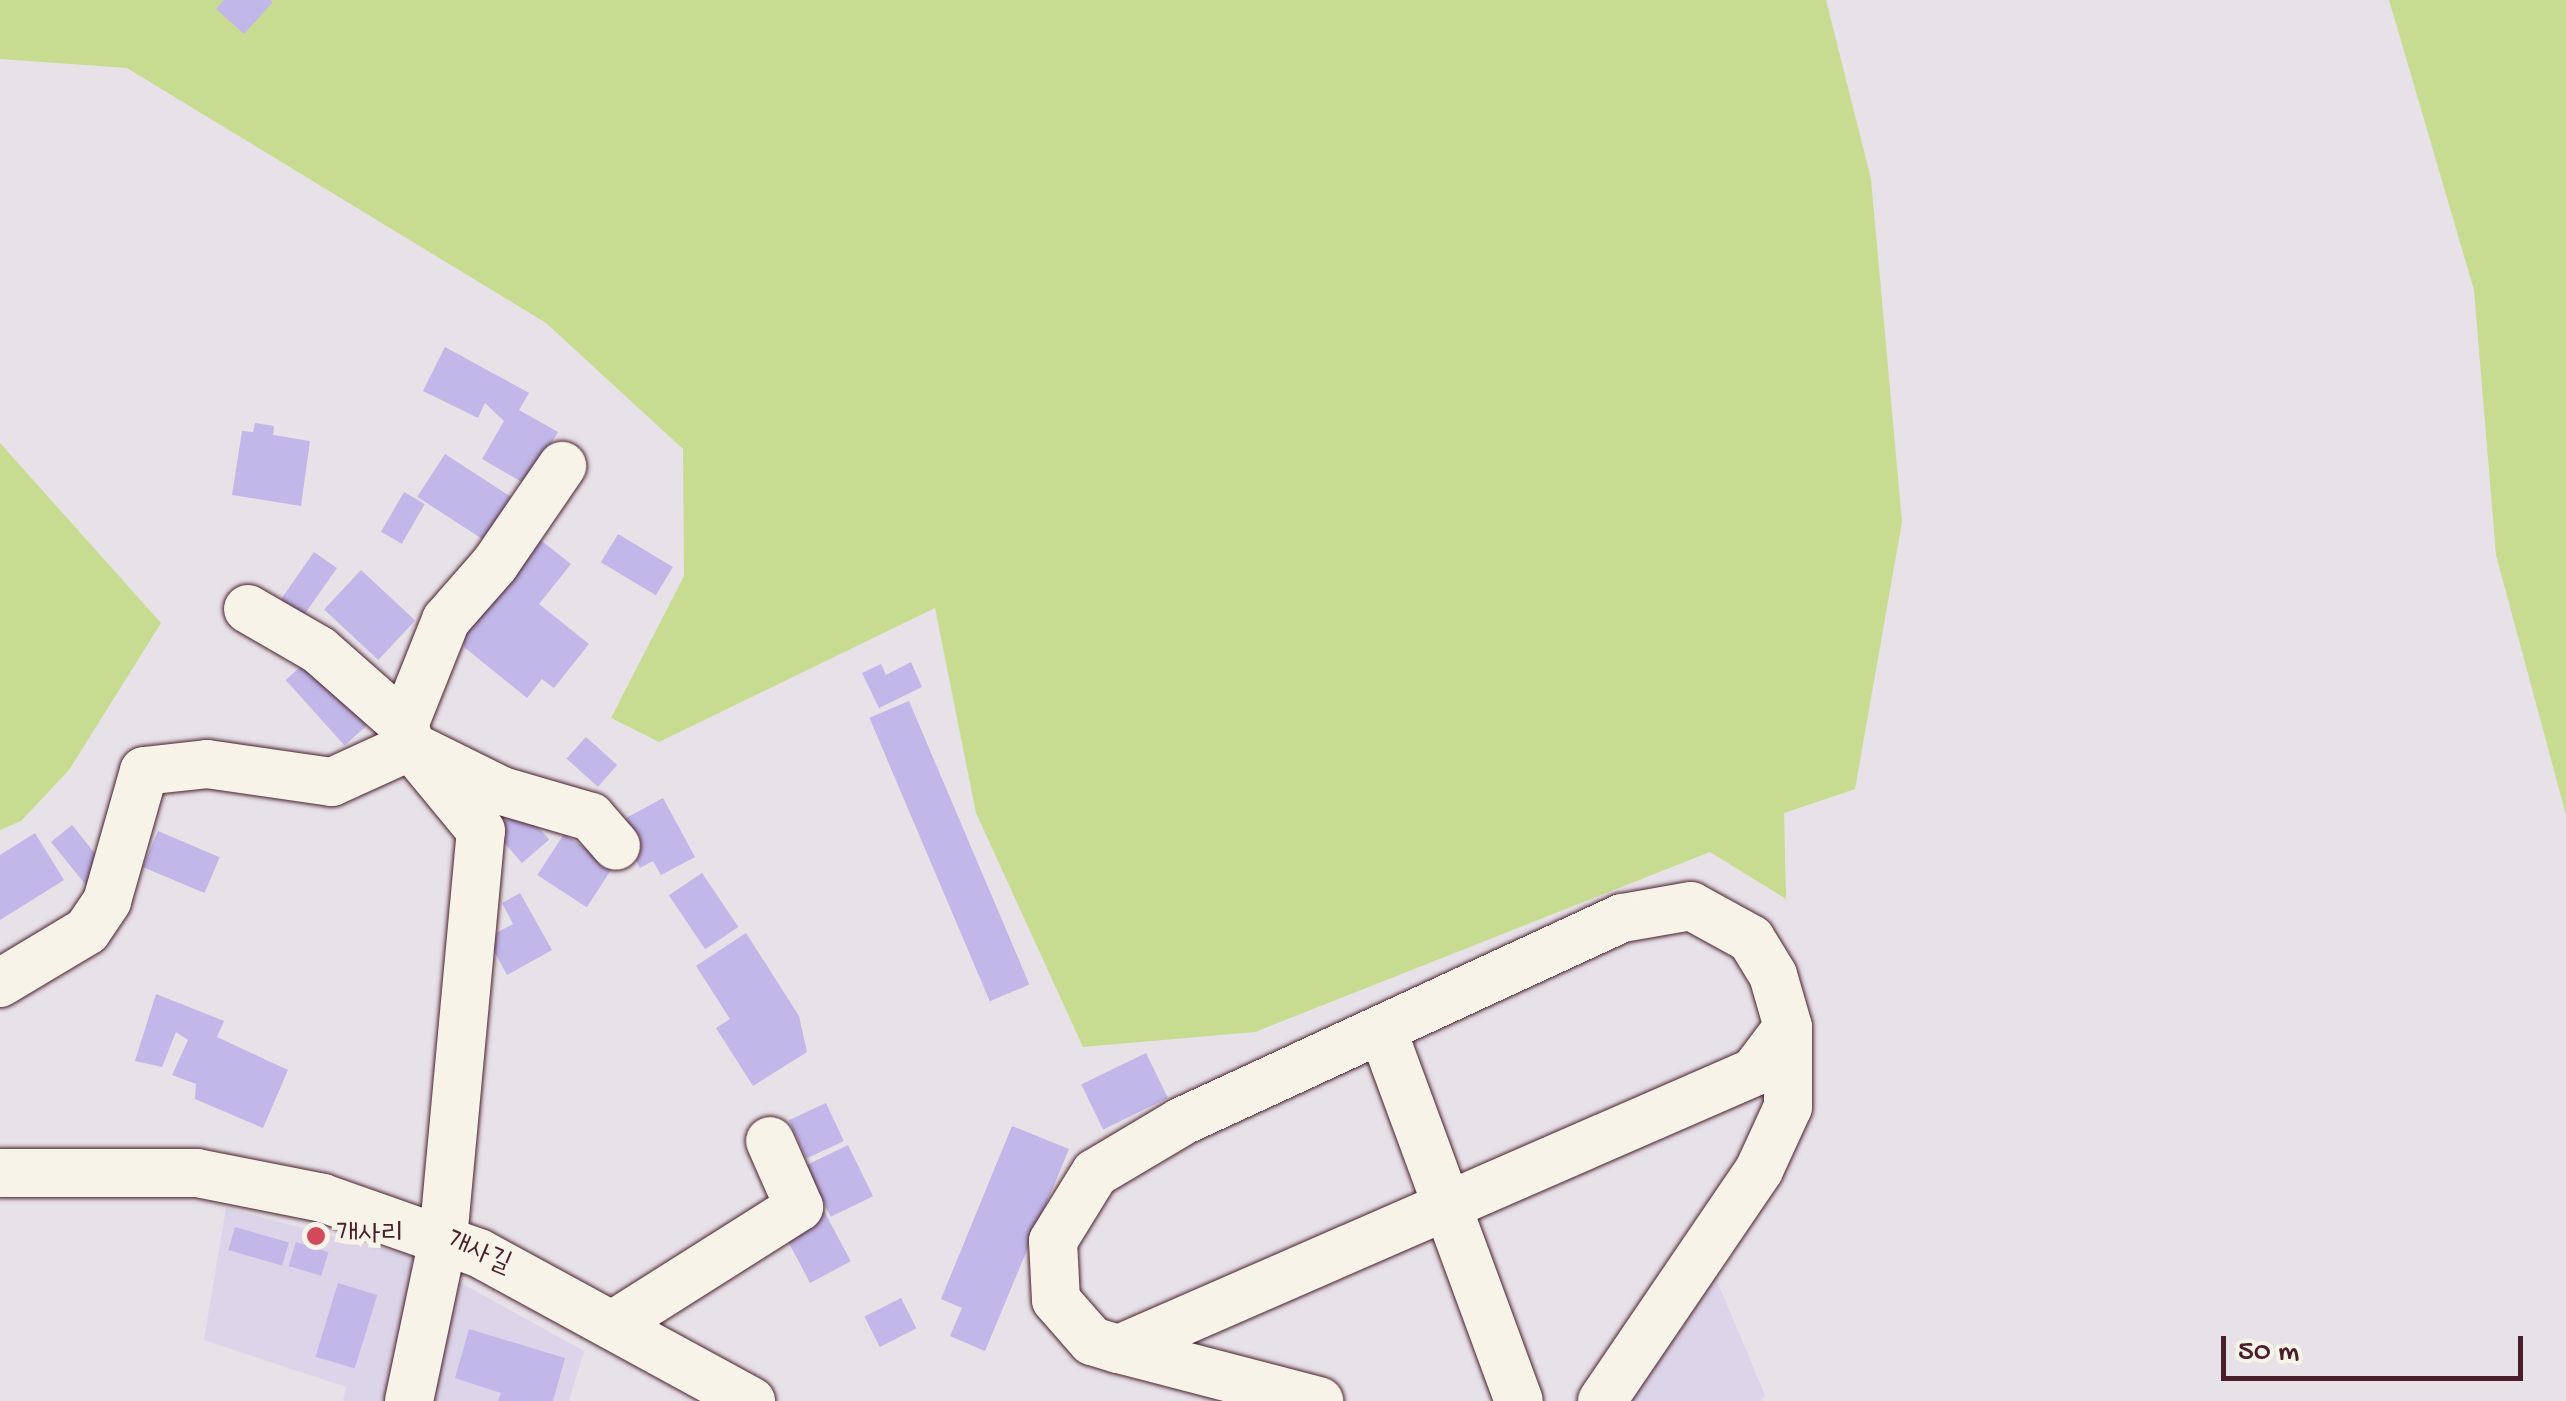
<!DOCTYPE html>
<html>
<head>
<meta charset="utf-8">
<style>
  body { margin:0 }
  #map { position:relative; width:2566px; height:1401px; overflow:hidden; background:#e7e1e8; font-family:"Gochi Hand","Poor Story",sans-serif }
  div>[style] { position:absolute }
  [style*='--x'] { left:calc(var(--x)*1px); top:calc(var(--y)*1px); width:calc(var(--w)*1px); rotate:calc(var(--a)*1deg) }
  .built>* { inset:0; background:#dcd4e8 }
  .green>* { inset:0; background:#c8dc91 }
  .building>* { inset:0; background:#c1b7e8; transform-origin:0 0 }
  .roads { filter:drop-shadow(0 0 2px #4a1f2b) drop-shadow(0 0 2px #4a1f2b) }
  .minor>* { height:48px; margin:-24px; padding:0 24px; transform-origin:24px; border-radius:24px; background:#f7f3e8 }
  .dots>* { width:28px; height:28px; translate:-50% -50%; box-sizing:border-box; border:5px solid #f7f3e8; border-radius:50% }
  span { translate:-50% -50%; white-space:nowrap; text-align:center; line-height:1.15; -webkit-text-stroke:10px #f7f3e8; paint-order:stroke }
  .poi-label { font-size:28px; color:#4a1f2b }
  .left { translate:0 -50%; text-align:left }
  .street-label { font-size:28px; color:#4a1f2b }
  .scale { position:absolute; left:2221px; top:1336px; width:302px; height:45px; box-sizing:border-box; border:5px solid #4a1f2b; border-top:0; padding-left:12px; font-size:30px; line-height:35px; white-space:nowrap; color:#4a1f2b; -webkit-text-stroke:8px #f7f3e8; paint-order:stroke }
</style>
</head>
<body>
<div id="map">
  <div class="built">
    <div style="clip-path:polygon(226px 1208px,414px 1257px,584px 1351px,569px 1401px,343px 1401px,346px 1387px,204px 1340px)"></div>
    <div style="clip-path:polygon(1714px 1274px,1765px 1395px,1761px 1401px,1618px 1401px)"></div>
  </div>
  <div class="green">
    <div style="clip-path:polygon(0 0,1826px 0,1871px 179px,1902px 522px,1855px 789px,1784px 813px,1786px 899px,1710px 852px,1255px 1032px,1083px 1047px,976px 813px,935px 608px,659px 742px,611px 718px,684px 576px,683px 449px,546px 323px,127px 68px,0 59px)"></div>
    <div style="clip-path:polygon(2389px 0,2566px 0,2566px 815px,2496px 555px,2474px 290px)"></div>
    <div style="clip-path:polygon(0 443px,161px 623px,69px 770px,21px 821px,0 830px)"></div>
  </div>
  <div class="building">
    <div style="clip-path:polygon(224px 0,270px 0,273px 2px,244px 34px,216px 9px)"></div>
    <div style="clip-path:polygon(445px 347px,529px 393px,519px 410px,558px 432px,527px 485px,482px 459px,504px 421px,485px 403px,478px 418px,423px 391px)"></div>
    <div style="clip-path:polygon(255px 423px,274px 426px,273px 435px,310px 441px,301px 506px,232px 495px,242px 431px,253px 432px)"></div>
    <div style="left:445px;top:454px;width:85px;height:51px;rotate:33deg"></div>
    <div style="left:404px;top:492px;width:24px;height:46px;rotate:30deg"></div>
    <div style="left:618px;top:534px;width:64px;height:33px;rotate:31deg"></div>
    <div style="clip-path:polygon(538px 538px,571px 564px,539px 604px,589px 644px,554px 688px,542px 679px,527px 698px,464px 647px,463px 632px)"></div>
    <div style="left:314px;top:552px;width:28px;height:68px;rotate:35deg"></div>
    <div style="left:361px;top:570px;width:74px;height:54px;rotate:43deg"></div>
    <div style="left:308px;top:660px;width:88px;height:30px;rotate:48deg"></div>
    <div style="clip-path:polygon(911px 662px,922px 687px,879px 708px,862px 673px,881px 664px,886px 675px)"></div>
    <div style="left:909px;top:701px;width:308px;height:43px;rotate:67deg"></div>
    <div style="left:586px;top:737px;width:42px;height:29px;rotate:42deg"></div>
    <div style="clip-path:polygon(663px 798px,695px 857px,661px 875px,653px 861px,640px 868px,615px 824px)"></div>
    <div style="left:521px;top:807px;width:43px;height:36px;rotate:49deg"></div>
    <div style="left:72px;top:825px;width:58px;height:27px;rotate:51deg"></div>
    <div style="left:158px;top:831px;width:67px;height:39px;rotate:23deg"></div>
    <div style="clip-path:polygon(35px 833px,64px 880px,0 920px,0 855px)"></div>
    <div style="left:564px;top:834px;width:59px;height:49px;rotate:33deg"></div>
    <div style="left:702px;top:873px;width:65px;height:40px;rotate:56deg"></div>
    <div style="clip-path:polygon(520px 893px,552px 950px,507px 975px,487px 938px,513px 924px,502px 903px)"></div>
    <div style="clip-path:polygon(746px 933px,799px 1016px,807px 1052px,753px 1086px,716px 1028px,730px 1019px,696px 966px)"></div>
    <div style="clip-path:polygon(156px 994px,224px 1021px,217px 1037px,288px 1070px,263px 1128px,195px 1099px,196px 1084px,172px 1075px,188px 1040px,176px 1032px,162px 1067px,135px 1061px)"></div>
    <div style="left:1146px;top:1053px;width:50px;height:72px;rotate:64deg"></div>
    <div style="left:826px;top:1103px;width:42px;height:41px;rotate:65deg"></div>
    <div style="clip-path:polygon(1012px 1126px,1069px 1149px,985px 1351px,950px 1336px,962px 1308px,941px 1299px)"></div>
    <div style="left:848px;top:1145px;width:57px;height:47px;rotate:64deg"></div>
    <div style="left:824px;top:1211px;width:57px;height:46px;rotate:62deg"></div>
    <div style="left:235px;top:1227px;width:56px;height:24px;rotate:16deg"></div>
    <div style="left:296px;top:1242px;width:34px;height:25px;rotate:17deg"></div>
    <div style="left:338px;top:1283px;width:41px;height:77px;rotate:17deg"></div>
    <div style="left:901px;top:1298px;width:34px;height:41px;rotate:63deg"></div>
    <div style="clip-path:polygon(469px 1329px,565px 1358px,553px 1401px,498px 1401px,501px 1393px,455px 1378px)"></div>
  </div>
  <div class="roads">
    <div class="minor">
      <div style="--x:248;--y:609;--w:82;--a:30"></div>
      <div style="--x:319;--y:650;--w:113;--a:41.4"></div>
      <div style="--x:0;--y:983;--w:101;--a:-30.9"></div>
      <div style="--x:87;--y:931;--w:36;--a:-56"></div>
      <div style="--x:107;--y:901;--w:135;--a:-74.1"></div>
      <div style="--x:144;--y:771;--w:63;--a:-6.3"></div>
      <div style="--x:207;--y:764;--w:126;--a:8.2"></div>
      <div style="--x:332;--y:782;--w:87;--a:-24.5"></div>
      <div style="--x:411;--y:746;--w:102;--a:26.3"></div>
      <div style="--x:502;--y:791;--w:93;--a:16.3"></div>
      <div style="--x:591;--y:817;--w:38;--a:49"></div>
      <div style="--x:1382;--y:1029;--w:396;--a:69.8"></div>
      <div style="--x:0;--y:1173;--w:197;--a:0"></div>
      <div style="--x:197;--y:1173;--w:128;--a:11.2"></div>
      <div style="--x:323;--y:1198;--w:165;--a:19.4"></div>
      <div style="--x:479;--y:1253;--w:310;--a:28.6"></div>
      <div style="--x:614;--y:1324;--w:219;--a:-32.3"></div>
      <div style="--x:799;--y:1207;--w:72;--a:-113.7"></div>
      <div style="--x:1119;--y:1349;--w:693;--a:-23.57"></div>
      <div style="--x:1754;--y:1072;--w:56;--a:-52.9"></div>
      <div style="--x:1788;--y:1027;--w:54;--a:-106.1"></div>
      <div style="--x:1773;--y:975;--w:42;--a:-121.4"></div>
      <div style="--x:1751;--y:939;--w:68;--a:-151.2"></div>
      <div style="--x:1691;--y:906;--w:70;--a:170.1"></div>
      <div style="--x:1622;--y:918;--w:486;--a:155.2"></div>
      <div style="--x:1181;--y:1122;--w:100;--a:149.3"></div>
      <div style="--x:1095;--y:1173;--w:80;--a:121.7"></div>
      <div style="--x:1053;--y:1241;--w:59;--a:87.1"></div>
      <div style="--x:1056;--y:1300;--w:55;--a:48.7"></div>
      <div style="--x:1092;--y:1341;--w:28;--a:17"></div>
      <div style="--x:1119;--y:1349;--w:207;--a:14.6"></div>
      <div style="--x:409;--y:1401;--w:166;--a:-78.1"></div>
      <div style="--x:443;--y:1239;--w:410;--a:-84.7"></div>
      <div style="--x:481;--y:831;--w:110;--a:-129.5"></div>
      <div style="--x:411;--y:746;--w:22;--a:-108"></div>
      <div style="--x:404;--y:725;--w:113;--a:-68.2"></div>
      <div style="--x:446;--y:620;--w:74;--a:-48.8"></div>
      <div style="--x:495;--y:564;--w:119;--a:-55.6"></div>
      <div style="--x:1602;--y:1401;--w:279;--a:-55.8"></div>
      <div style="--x:1759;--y:1170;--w:69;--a:-65.3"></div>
      <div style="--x:1788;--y:1107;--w:80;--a:-90"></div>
    </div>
  </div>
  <div class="dots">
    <div style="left:316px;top:1236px;background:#d1495b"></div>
  </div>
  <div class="poi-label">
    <span class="left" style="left:336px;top:1236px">개사리</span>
  </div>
  <div class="street-label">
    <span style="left:478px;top:1254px;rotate:23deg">개사길</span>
  </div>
  <div class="scale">50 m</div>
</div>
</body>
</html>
